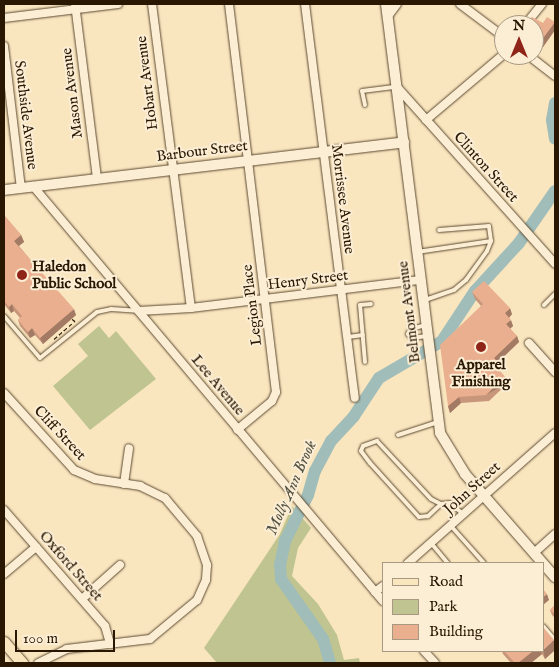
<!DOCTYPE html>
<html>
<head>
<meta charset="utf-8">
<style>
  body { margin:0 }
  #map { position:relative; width:559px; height:667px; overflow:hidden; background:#f9e5be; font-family:"IM FELL English",serif }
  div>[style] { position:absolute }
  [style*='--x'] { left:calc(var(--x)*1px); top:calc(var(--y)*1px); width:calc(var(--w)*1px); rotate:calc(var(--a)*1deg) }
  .green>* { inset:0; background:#bfc490 }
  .river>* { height:12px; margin:-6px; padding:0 6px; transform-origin:6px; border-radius:6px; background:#a0bdb9 }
  .path>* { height:1px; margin-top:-0.5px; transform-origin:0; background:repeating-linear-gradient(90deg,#291702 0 4px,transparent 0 6.5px) }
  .roads { filter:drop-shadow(0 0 1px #5d4a31) drop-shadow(0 0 1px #5d4a31) }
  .lane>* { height:4px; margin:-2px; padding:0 2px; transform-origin:2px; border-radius:2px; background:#fbeed5 }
  .street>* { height:8px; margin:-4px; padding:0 4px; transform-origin:4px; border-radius:4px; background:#fbeed5 }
  .secondary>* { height:10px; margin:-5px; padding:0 5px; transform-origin:5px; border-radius:5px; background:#fbeed5 }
  .primary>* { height:11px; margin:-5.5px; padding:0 5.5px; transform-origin:5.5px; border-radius:5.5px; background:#f9e5be }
  .wall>* { inset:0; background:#c8967b }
  .shaded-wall>* { inset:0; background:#a37a64; transform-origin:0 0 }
  .building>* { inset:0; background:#e9af8f }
  .dots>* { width:14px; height:14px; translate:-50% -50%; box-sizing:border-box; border:2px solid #fbeed5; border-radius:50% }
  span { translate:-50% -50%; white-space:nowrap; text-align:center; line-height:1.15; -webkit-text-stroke:4px #fbeed5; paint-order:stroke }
  .street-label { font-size:15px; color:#291702 }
  .poi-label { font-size:15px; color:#291702; font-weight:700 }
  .left { translate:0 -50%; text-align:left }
  .water-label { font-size:16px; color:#535142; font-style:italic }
  .frame { position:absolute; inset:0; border:5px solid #291702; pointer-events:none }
  .legend { position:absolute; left:382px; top:562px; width:162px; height:90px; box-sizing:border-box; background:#fbeed5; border:1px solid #a79881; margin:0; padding:6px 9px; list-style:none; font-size:15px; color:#291702 }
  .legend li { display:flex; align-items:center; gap:10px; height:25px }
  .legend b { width:25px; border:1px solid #a79881 }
  .north { position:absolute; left:494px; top:15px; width:50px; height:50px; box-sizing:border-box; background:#fbeed5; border:1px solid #a79881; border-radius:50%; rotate:0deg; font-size:14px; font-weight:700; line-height:20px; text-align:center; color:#291702 }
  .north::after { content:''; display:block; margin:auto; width:18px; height:22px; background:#8f2418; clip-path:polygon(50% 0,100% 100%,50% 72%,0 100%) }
  .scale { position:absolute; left:15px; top:630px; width:100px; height:22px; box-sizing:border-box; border:2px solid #291702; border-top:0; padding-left:6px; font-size:15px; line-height:18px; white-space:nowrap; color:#291702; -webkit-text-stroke:4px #fbeed5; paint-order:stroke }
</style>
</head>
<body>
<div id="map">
  <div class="green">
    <div style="clip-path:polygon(99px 326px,109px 338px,116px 331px,156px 379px,90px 430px,53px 386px,88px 356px,78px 344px)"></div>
    <div style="clip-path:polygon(292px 506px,311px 528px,298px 548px,292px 576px,318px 604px,337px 635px,344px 660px,359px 658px,360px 663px,217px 663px,204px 648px,280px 534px)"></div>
  </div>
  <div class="river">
    <div style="--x:555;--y:103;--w:17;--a:100"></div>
    <div style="--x:552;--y:120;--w:19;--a:81"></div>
    <div style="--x:330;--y:663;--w:25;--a:-106"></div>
    <div style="--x:323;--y:639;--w:73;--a:-125"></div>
    <div style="--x:281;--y:579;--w:14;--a:-94"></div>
    <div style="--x:280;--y:565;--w:25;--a:-78"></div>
    <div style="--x:285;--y:541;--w:51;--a:-63.4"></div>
    <div style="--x:308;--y:495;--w:25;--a:-74"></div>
    <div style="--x:315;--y:471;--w:34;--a:-62"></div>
    <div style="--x:331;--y:441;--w:34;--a:-47"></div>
    <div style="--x:354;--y:416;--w:45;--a:-56.7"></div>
    <div style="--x:379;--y:378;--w:73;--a:-30.4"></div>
    <div style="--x:442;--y:341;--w:60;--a:-56.6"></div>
    <div style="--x:475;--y:291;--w:65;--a:-47.5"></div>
    <div style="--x:519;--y:243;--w:63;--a:-55.3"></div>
  </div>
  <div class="path">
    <div style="--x:54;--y:339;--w:28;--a:-41"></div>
    <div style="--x:75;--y:321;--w:4;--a:-146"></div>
  </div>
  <div class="roads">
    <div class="lane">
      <div style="--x:365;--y:105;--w:14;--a:-102"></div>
      <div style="--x:362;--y:91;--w:32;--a:-7"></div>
      <div style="--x:417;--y:252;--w:75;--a:-8.5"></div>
      <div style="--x:491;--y:241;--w:15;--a:-98"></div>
      <div style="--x:489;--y:226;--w:50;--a:175.4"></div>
      <div style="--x:425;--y:300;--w:31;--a:-19"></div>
      <div style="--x:454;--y:290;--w:16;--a:-40"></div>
      <div style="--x:466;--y:280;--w:36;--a:-54"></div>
      <div style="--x:487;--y:251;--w:11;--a:-68"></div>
      <div style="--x:544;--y:305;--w:16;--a:-45"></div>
      <div style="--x:4;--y:316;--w:55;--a:49.4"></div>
      <div style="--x:40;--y:358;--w:73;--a:-38.9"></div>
      <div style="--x:97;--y:312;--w:14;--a:-12"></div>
      <div style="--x:111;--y:309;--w:26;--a:4"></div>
      <div style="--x:426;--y:325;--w:16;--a:165"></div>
      <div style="--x:411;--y:329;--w:6;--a:121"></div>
      <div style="--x:408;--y:334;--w:6;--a:45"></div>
      <div style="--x:412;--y:338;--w:15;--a:-8"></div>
      <div style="--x:348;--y:337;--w:15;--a:-8"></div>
      <div style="--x:365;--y:362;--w:57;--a:-95"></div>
      <div style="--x:360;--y:305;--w:11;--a:-5"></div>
      <div style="--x:398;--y:435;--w:42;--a:-18"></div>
      <div style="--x:441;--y:504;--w:18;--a:137"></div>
      <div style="--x:428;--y:516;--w:9;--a:174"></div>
      <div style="--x:419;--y:517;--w:73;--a:-132.2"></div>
      <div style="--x:370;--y:463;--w:15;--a:-127"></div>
      <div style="--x:361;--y:451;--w:5;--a:-68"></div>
      <div style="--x:363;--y:446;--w:15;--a:-20"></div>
      <div style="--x:377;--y:441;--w:79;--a:47"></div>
      <div style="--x:431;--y:499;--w:11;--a:27"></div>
      <div style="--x:441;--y:504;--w:9;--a:-6"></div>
      <div style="--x:450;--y:503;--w:17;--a:40"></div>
      <div style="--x:451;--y:526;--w:50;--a:48.3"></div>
      <div style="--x:431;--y:543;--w:26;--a:50"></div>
      <div style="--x:543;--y:626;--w:18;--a:49"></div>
    </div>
    <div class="street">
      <div style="--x:75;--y:4;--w:175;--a:82.8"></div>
      <div style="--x:152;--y:4;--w:306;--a:82.7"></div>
      <div style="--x:229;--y:4;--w:391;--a:83.1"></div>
      <div style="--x:276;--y:392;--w:10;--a:114"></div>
      <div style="--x:272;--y:401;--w:45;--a:140.4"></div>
      <div style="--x:305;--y:4;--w:397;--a:82.8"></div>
      <div style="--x:460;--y:4;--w:55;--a:36.9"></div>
      <div style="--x:388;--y:16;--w:15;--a:-53"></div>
      <div style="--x:4;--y:18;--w:115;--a:-7"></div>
      <div style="--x:525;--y:25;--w:27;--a:-51"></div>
      <div style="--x:4;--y:46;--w:143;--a:83.2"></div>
      <div style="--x:528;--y:55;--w:34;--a:38"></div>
      <div style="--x:397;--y:87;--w:237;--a:48.2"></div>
      <div style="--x:426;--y:120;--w:102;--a:-40.2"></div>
      <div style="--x:33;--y:186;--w:543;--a:49.86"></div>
      <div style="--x:139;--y:311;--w:52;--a:-3.3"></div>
      <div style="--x:191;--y:308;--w:231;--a:-7"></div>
      <div style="--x:529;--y:343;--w:39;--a:48"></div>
      <div style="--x:4;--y:393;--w:104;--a:47.7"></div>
      <div style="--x:74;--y:470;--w:23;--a:23"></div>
      <div style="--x:95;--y:479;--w:46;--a:8.8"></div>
      <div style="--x:140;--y:486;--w:28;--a:26"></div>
      <div style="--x:165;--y:498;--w:50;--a:49.9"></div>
      <div style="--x:197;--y:536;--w:31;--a:71"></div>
      <div style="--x:207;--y:565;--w:15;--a:94"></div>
      <div style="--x:206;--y:580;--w:22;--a:114"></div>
      <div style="--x:197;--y:600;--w:61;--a:140.3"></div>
      <div style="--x:150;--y:639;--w:84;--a:173.1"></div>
      <div style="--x:67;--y:649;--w:32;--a:154"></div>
      <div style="--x:124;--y:484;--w:36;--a:-82"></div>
      <div style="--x:4;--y:510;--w:154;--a:49"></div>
      <div style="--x:105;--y:626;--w:19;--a:74"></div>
      <div style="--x:534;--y:553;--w:28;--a:-42"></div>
      <div style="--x:408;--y:563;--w:196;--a:-41.5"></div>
      <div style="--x:4;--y:574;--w:42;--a:-40.2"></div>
      <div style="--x:375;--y:592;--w:10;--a:-37"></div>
      <div style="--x:82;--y:599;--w:51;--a:-41.8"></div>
      <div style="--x:424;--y:651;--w:16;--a:47"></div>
    </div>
    <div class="secondary">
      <div style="--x:386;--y:4;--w:432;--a:82.8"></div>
      <div style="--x:440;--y:433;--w:48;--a:58.6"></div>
      <div style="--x:465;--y:474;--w:137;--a:48.9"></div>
      <div style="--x:4;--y:190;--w:403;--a:-6.8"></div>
    </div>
    <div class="primary">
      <div style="--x:4;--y:642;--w:28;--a:49"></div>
    </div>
  </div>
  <div class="wall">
    <div style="clip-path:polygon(555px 22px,555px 30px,543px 47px,535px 41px,534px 25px,543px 23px)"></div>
    <div style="clip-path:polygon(4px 215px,21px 235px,24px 242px,19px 246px,76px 315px,43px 344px,35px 335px,30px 338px,20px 326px,18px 320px,20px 318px,14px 311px,11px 313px,4px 304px)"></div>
    <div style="clip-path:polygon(472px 292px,512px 314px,509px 318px,513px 326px,510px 329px,517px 336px,519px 342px,498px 362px,501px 369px,499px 370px,505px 377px,508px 383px,489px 401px,461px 403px,450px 413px,448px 406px,481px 306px,475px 299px)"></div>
    <div style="clip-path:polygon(555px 605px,555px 618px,552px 615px,550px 610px)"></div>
    <div style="clip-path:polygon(554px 640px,555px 644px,555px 650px,545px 659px,542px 654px,531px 663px,511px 663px,503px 654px,502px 651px,543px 651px)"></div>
  </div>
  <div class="shaded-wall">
    <div style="clip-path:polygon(555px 22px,555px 30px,543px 47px,541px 41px)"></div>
    <div style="clip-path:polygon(21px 235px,24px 242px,17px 247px,14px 241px)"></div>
    <div style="clip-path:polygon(12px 304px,14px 311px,11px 313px,9px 307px)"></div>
    <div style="clip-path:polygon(510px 308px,512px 314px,507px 320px,505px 313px)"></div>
    <div style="clip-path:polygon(74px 309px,76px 315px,43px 344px,40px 338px)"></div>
    <div style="clip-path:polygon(511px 320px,513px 326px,508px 330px,506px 324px)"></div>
    <div style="clip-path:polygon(32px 328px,35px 335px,30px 338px,28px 332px)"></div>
    <div style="clip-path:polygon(517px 336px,519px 342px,496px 364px,494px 358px)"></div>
    <div style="clip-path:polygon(498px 362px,501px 369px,497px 372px,495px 366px)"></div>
    <div style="left:505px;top:377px;width:7px;height:26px;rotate:63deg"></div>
    <div style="clip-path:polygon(459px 397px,461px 403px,450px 413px,448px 406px)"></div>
    <div style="clip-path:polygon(547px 594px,549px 600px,543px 605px,543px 597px)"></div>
    <div style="clip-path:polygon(554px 640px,555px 644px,555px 650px,545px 659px,543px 650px)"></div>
    <div style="clip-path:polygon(533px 651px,540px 651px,542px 654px,531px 663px,518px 663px)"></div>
  </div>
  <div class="building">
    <div style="clip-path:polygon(532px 17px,543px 23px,547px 17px,555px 22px,541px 41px,534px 37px,534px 34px,541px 26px,534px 28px,534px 25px,523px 25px)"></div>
    <div style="clip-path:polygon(4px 215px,21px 235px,14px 241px,74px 309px,40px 338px,32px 328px,28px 332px,18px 320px,22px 316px,12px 304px,9px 307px,4px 301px)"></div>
    <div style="clip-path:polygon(484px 281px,510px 308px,505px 313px,511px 320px,506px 324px,517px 336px,494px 358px,498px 362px,495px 366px,505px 377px,486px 395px,459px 397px,448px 406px,440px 345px,483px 304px,472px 292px)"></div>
    <div style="clip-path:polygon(543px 589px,547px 594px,543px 597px)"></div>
    <div style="clip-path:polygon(555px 605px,555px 614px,550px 610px)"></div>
    <div style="clip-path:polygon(543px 627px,554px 640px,543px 650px)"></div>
    <div style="clip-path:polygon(504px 651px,533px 651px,518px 663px,515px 663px)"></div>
  </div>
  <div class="dots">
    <div style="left:22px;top:275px;background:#8f2418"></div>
    <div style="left:481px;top:347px;background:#8f2418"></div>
  </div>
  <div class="street-label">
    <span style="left:147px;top:83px;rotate:-97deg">Hobart Avenue</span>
    <span style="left:72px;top:93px;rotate:-97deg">Mason Avenue</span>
    <span style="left:26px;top:115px;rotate:83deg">Southside Avenue</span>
    <span style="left:202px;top:151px;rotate:-7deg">Barbour Street</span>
    <span style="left:486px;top:167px;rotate:48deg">Clinton Street</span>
    <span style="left:343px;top:199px;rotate:83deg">Morrissee Avenue</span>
    <span style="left:308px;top:280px;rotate:-7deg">Henry Street</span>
    <span style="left:252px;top:305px;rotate:-97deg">Legion Place</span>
    <span style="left:409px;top:312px;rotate:-97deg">Belmont Avenue</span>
    <span style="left:218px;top:385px;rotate:50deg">Lee Avenue</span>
    <span style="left:60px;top:433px;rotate:47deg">Cliff Street</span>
    <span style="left:472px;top:488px;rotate:-42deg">John Street</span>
    <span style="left:71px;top:566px;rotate:49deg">Oxford Street</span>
  </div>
  <div class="poi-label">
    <span class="left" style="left:32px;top:275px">Haledon<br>Public School</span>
    <span style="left:481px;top:373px">Apparel<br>Finishing</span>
  </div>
  <div class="water-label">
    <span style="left:292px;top:488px;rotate:-66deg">Molly Ann Brook</span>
  </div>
  <div class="frame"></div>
  <ul class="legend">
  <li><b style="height:6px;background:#f9e5be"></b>Road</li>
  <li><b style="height:14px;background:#bfc490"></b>Park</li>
  <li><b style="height:14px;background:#e9af8f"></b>Building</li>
  </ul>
  <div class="north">N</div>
  <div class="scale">100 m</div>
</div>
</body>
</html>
